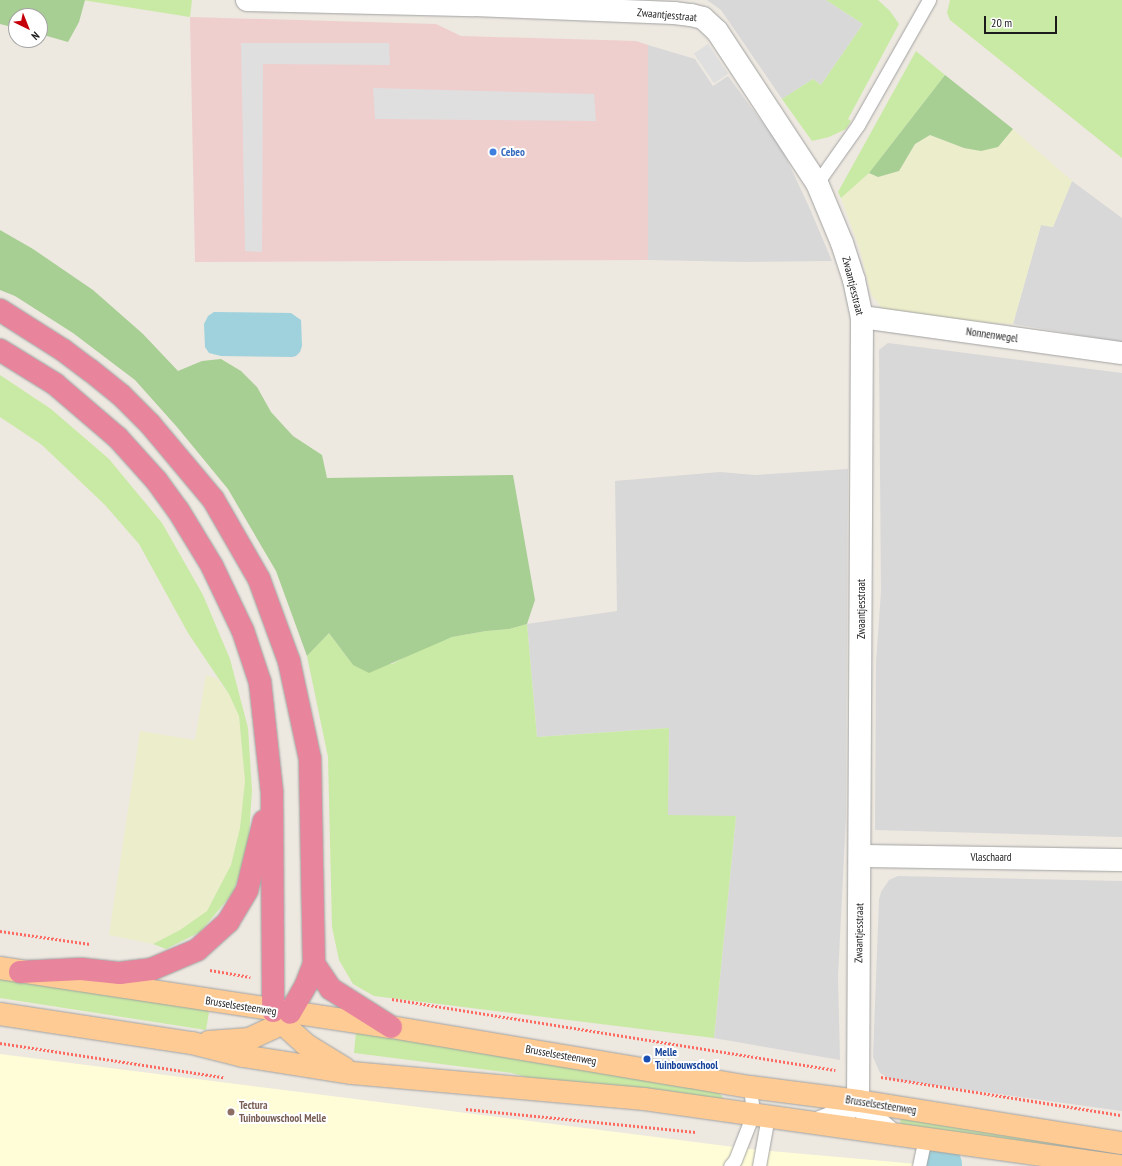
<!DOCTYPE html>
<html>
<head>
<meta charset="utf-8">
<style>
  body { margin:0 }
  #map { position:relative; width:1122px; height:1166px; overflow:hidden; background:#ede8e0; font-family:"PT Sans Narrow",sans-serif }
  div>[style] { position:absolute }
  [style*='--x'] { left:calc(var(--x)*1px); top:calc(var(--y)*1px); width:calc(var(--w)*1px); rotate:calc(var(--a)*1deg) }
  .residential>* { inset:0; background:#d9d8d8 }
  .commercial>* { inset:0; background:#efcece }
  .education>* { inset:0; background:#fffdd7 }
  .farmland>* { inset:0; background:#ecedca }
  .grass>* { inset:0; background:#c9eaa4 }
  .forest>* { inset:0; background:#a7ce93 }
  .parking>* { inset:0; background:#dfdfdf; transform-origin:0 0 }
  .water>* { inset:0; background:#9fd2dc }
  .river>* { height:44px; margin:-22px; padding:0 22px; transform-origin:22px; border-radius:22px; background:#9fd2dc }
  .path>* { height:2.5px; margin-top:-1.25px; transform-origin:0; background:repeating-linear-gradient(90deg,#fd6a62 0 2px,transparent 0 4px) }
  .roads { filter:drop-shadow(0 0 1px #a2a2a2) drop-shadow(0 0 1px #a2a2a2) }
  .service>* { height:13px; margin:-6.5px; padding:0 6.5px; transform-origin:6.5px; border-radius:6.5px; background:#fff }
  .minor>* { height:22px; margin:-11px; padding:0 11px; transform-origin:11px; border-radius:11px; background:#fff }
  .primary>* { height:22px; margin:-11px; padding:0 11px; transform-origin:11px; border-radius:11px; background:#fecb94 }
  .motorway>* { height:22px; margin:-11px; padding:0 11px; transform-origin:11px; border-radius:11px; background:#e8859c }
  .dots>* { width:11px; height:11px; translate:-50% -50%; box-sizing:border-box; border:2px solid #fff; border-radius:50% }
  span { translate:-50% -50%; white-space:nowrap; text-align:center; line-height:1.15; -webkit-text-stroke:4px #fff; paint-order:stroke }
  .street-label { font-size:11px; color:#1b1b1b }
  .shop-label { font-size:11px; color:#366cbe; font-weight:700 }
  .left { translate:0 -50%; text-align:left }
  .transit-label { font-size:11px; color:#164399; font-weight:700 }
  .education-label { font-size:11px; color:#785e54; font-weight:700 }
  .north { position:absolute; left:8px; top:8px; width:40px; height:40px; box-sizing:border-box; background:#fff; border:1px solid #a4a4a4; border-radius:50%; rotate:137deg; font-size:11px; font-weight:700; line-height:16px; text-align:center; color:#1b1b1b }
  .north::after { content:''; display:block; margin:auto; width:14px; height:18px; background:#c6000a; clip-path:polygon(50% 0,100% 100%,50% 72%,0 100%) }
  .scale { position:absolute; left:984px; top:16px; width:73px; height:18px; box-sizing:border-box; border:2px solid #1b1b1b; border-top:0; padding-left:5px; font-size:12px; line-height:14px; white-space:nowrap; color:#1b1b1b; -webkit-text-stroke:3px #fff; paint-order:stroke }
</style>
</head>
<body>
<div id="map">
  <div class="residential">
    <div style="clip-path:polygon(707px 0,826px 0,863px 24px,821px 85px,813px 79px,782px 99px,721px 10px)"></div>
    <div style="clip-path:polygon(648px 45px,695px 59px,713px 86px,728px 76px,782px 149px,810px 209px,832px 261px,748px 262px,648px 260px)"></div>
    <div style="clip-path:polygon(1072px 181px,1122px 218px,1122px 342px,1013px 324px,1041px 225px,1053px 227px)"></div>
    <div style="clip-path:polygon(888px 343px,1122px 373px,1122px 837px,875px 830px,876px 663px,881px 591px,879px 350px)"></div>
    <div style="clip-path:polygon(848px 469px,846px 816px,838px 977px,840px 1060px,714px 1038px,736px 816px,668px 816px,669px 728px,537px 737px,527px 624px,617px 611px,615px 481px,720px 472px,755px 475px)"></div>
    <div style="clip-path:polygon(898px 876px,1122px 881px,1122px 1111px,890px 1079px,880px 1073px,873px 1057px,879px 900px,881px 892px,889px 880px)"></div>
  </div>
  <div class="commercial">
    <div style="clip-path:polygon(190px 17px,436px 24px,461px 36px,636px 41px,648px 45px,648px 260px,195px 262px)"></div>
  </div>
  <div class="education">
    <div style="clip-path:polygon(0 1054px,758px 1150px,940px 1166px,0 1166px)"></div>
  </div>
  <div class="farmland">
    <div style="clip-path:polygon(1013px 129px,1072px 181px,1053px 227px,1041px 225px,1013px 324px,949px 320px,882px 308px,871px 294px,860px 250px,841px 198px,869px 173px,878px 177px,899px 171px,915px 144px,930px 135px,964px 148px,998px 147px)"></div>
    <div style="clip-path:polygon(206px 675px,217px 679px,229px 694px,239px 716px,245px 781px,240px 828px,231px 865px,207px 911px,180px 930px,153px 944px,109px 935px,140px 731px,195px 740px)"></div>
  </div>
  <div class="grass">
    <div style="clip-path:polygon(82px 0,192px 0,190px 17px)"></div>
    <div style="clip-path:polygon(826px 0,878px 0,890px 11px,899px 24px,848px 119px,851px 121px,846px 129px,829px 137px,812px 141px,782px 99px,813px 79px,821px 85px,863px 24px)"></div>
    <div style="clip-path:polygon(950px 0,1122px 0,1122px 158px,950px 20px,947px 13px)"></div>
    <div style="clip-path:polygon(916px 51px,945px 75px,869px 173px,841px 198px,838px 192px)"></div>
    <div style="clip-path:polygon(0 375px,51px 409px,109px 459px,162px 523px,203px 595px,230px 659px,248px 728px,252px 791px,248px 848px,233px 893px,200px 932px,166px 949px,153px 944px,180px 930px,207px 911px,231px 865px,240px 828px,245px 781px,239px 716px,229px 694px,188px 633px,139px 544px,105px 505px,42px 445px,0 417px)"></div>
    <div style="clip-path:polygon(527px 624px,537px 737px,669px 728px,668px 815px,736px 816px,714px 1038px,374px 996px,353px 984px,339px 960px,332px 927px,328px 757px,307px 656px,329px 633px,353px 665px,392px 664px,421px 649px,452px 637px,486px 631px,509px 629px)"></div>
    <div style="clip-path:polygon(0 976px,206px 1007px,209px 1012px,206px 1030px,0 998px)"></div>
    <div style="clip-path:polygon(356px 1031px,712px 1089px,721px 1095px,725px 1101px,559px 1087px,512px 1073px,354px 1053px)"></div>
    <div style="clip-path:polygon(901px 1116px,1115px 1150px,1114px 1156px,900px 1126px)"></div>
  </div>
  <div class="forest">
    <div style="clip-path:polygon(0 0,85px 0,79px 22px,68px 42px,40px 34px,40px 16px,16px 16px,16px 28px,0 24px)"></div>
    <div style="clip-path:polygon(945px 75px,1013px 129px,998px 147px,981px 151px,964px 148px,930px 135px,915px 144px,899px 171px,878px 177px,869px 173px)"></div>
    <div style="clip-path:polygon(0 230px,33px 249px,93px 290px,143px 334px,178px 371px,202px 361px,221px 359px,241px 371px,257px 387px,271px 412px,293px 436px,322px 455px,327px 478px,513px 475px,535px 600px,527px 624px,509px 629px,486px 631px,452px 637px,369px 673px,353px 665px,329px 633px,307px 656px,276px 571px,228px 489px,177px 427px,135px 380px,73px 333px,15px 296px,0 290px)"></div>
  </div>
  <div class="parking">
    <div style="clip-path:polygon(241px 43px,389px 43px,390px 65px,263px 64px,262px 252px,245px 251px)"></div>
    <div style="left:708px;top:44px;width:36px;height:17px;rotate:56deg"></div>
    <div style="clip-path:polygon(373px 88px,594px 94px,596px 121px,375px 119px)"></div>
  </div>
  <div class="water">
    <div style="clip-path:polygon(214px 312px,291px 313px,301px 320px,302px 346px,300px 352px,296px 356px,292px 357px,221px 356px,209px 353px,205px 347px,204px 324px,208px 316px)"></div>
  </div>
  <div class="river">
    <div style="--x:940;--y:1166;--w:1;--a:-90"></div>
  </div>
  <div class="path">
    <div style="--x:0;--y:931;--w:91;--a:8.2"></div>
    <div style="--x:210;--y:970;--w:41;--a:9.9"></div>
    <div style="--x:392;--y:999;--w:449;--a:9.1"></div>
    <div style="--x:0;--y:1043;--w:226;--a:8.7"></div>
    <div style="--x:881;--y:1077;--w:244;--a:9"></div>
    <div style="--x:466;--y:1109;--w:231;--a:5.7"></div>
  </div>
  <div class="roads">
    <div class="service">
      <div style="--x:817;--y:183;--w:71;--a:-54.7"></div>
      <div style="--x:858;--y:125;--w:144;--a:-60.4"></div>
      <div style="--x:730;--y:1166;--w:8;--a:-50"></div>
      <div style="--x:735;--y:1160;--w:49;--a:-68.6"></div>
      <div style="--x:753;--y:1114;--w:27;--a:-96"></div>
      <div style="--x:759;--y:1166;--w:51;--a:-79.8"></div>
      <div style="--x:919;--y:1166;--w:29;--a:-78"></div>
    </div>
    <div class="minor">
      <div style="--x:247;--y:0;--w:227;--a:1.3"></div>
      <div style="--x:474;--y:5;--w:200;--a:2.3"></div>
      <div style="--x:674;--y:13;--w:17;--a:7"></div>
      <div style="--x:691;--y:15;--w:12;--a:14"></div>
      <div style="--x:703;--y:18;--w:19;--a:43"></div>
      <div style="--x:717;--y:31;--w:182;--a:56.7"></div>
      <div style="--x:817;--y:183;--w:65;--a:67.4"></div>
      <div style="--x:842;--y:243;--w:39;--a:72"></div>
      <div style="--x:854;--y:280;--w:38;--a:78"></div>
      <div style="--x:862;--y:317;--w:777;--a:90.29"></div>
      <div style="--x:858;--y:1094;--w:7;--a:82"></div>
      <div style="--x:859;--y:1101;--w:13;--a:58"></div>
      <div style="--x:866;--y:1112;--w:32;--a:41"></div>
      <div style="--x:862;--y:317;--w:262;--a:7.9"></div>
      <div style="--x:860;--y:856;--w:262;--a:0.9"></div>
      <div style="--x:820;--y:1122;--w:22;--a:-21"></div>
      <div style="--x:841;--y:1114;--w:22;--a:-36"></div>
    </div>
    <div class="primary">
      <div style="--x:0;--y:968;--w:395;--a:8.6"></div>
      <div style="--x:391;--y:1027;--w:364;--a:9.5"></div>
      <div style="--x:750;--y:1087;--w:110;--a:7.3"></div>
      <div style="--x:859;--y:1101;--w:266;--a:9.1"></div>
      <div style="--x:274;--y:1011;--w:14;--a:56"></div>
      <div style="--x:282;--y:1023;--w:31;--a:42"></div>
      <div style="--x:305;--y:1044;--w:46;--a:31.6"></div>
      <div style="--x:0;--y:1014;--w:194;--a:8.6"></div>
      <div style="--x:192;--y:1043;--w:53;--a:14.3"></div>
      <div style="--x:243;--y:1056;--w:110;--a:8.9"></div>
      <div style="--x:352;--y:1073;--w:293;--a:5.1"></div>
      <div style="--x:644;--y:1099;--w:480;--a:8"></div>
      <div style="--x:209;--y:1042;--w:40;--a:-4.3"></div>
      <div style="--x:249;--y:1039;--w:26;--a:-25"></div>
      <div style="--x:273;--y:1028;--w:10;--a:-29"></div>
      <div style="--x:282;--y:1023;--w:13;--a:-51"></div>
    </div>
    <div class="motorway">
      <div style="--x:0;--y:310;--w:75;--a:32.4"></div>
      <div style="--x:63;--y:350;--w:34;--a:37"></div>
      <div style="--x:90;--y:370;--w:40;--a:39"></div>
      <div style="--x:121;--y:395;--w:41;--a:45"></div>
      <div style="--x:150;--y:424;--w:98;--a:50"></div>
      <div style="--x:213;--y:499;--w:92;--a:60.1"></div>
      <div style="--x:259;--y:579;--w:87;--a:69.9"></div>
      <div style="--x:289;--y:661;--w:100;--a:77.9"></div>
      <div style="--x:310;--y:759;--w:205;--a:88.9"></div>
      <div style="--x:314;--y:964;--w:22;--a:111"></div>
      <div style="--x:306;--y:985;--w:32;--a:120"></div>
      <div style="--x:0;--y:350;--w:65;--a:31.7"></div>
      <div style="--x:55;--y:384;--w:83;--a:40.6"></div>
      <div style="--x:118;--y:438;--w:57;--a:47.9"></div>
      <div style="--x:156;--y:480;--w:37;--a:54"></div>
      <div style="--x:178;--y:510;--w:66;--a:58.7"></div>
      <div style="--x:212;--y:566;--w:72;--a:64.5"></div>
      <div style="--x:243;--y:631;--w:54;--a:71.6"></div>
      <div style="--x:260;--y:682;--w:112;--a:83.8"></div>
      <div style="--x:272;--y:793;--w:218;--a:89.7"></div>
      <div style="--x:314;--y:964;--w:30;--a:56"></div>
      <div style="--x:331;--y:989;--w:71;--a:32.3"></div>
      <div style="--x:20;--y:972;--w:61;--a:-2.8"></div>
      <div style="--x:81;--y:969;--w:39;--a:6"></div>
      <div style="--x:120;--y:973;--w:32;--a:-7"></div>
      <div style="--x:152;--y:969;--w:49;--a:-22.9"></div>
      <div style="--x:197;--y:950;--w:42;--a:-42.1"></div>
      <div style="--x:228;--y:922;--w:37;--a:-59"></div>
      <div style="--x:247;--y:890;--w:71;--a:-76.2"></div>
    </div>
  </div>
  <div class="dots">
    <div style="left:493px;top:152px;background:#3f7fe0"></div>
    <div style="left:647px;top:1059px;background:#1a4fb4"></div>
    <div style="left:231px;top:1112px;background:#8d6e63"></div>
  </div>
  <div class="street-label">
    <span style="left:667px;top:15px;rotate:5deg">Zwaantjesstraat</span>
    <span style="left:853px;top:286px;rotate:76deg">Zwaantjesstraat</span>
    <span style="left:992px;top:335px;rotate:8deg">Nonnenwegel</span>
    <span style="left:861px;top:609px;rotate:-90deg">Zwaantjesstraat</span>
    <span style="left:991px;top:857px">Vlaschaard</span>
    <span style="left:859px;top:933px;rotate:-89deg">Zwaantjesstraat</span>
    <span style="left:241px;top:1006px;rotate:9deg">Brusselsesteenweg</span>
    <span style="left:561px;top:1055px;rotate:10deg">Brusselsesteenweg</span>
    <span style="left:881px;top:1105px;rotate:9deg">Brusselsesteenweg</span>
  </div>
  <div class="shop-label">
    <span class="left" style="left:501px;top:152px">Cebeo</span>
  </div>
  <div class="transit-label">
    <span class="left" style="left:655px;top:1059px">Melle<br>Tuinbouwschool</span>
  </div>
  <div class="education-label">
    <span class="left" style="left:239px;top:1112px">Tectura<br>Tuinbouwschool Melle</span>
  </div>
  <div class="north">N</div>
  <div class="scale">20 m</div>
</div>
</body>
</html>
